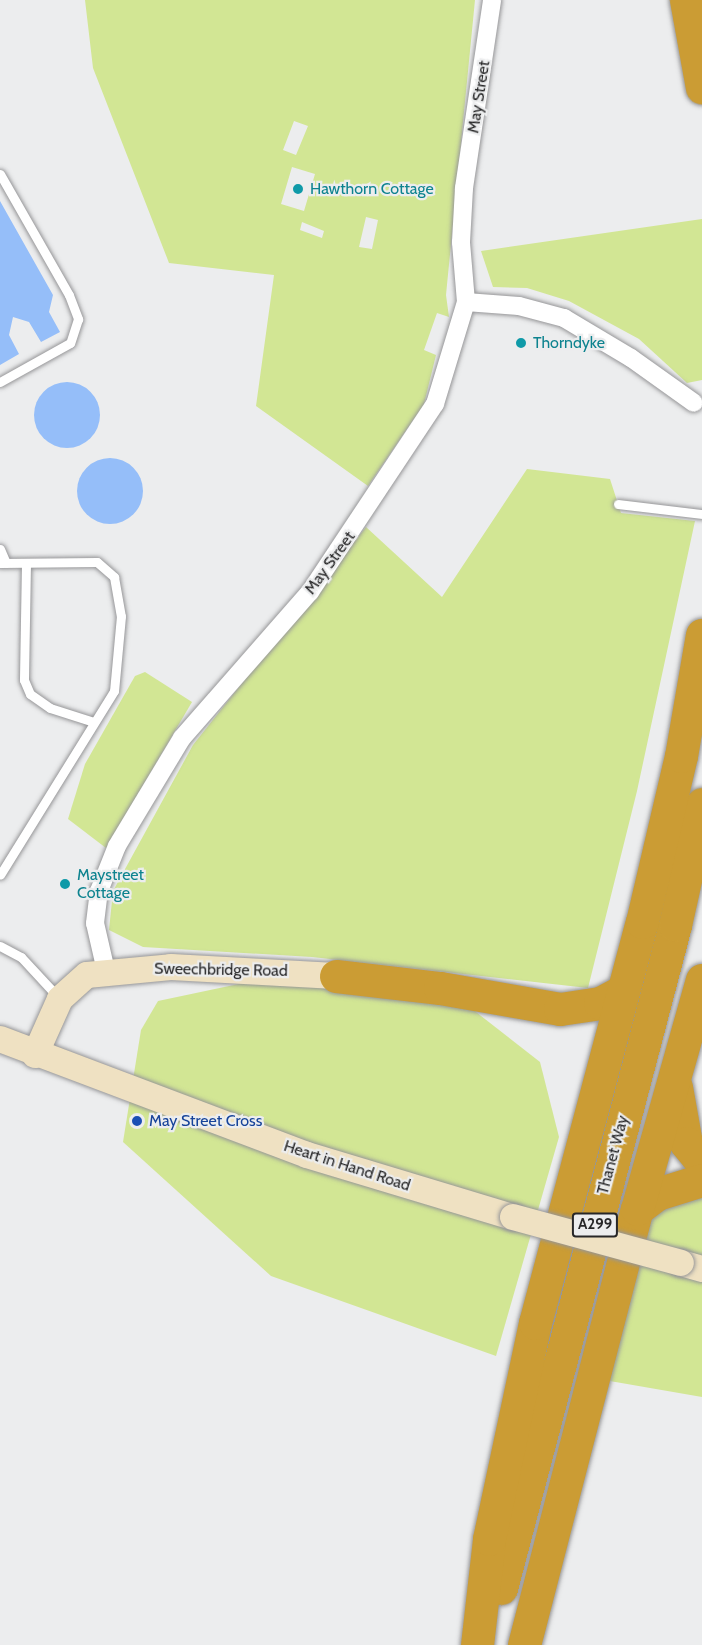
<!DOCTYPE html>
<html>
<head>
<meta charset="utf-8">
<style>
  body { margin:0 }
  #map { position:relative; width:702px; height:1645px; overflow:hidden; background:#ecedee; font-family:Cabin,sans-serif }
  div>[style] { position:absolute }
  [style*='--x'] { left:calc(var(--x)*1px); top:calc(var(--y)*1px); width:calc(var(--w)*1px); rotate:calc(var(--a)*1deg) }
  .green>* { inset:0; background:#d2e694 }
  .water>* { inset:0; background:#95bef9 }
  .round { border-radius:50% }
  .roads { filter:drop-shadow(0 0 2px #969698) drop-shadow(0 0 2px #969698) }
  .lane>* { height:9px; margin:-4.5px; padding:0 4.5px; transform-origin:4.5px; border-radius:4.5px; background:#fff }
  .street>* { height:18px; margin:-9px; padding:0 9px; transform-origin:9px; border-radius:9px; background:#fff }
  .secondary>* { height:26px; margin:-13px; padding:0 13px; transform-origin:13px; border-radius:13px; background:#efe1c2 }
  .highway>* { height:33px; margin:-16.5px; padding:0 16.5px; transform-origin:16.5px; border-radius:16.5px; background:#cb9c34 }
  .bridges { filter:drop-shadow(0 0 2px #969698) drop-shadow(0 0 2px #969698) }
  .secondary-bridge>* { height:26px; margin:-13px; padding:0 13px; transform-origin:13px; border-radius:13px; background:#efe1c2 }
  .dots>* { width:16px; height:16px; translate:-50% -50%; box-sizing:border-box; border:3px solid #ecedee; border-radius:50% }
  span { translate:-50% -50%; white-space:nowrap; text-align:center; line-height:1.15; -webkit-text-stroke:4.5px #ecedee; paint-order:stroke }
  .shield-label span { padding:2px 4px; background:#ecedee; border:2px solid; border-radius:4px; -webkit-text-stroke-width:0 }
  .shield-label { font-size:15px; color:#272728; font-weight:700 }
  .street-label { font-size:16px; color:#272728 }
  .culture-label { font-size:16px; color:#0d838f }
  .left { translate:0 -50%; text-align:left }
  .transit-label { font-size:16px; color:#164399 }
</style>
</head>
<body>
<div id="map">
  <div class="green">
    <div style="clip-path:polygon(evenodd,85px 0,475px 0,446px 295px,449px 317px,437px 313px,424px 350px,436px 355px,424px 404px,368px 486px,256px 406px,274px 275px,169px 263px,93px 68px,85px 0,294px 121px,308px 126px,296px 155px,283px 150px,294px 121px,85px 0,292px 167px,315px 174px,304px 211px,281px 204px,292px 167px,85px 0,366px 217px,378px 220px,372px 249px,359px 247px,366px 217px,85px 0,302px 222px,324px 231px,322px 238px,300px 230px,302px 222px)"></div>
    <div style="clip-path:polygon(702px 219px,702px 380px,687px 383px,639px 339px,569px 301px,527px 288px,493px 287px,481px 251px)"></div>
    <div style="clip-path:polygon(527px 469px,610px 479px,621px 513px,695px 521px,637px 791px,588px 988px,312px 957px,143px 947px,109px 930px,113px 891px,193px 745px,366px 527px,442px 597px)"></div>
    <div style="clip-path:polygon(145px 672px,192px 702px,106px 848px,68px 819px,85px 764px,135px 676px)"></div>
    <div style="clip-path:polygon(248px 982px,335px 988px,467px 1005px,540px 1062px,559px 1137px,496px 1356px,271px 1276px,123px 1142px,141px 1030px,158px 1001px)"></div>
    <div style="clip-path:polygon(702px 1194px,702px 1397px,604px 1380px,655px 1204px)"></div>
  </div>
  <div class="water">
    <div style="clip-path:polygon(0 201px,53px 295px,49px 312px,60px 332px,41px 342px,29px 322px,13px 317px,9px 335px,19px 354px,0 365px)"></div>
    <div class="round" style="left:34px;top:382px;width:66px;height:66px"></div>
    <div class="round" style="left:77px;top:458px;width:66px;height:66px"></div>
  </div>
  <div class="roads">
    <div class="lane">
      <div style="--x:0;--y:174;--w:139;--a:60.3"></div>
      <div style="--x:69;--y:295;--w:26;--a:69"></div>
      <div style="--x:78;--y:319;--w:25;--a:108"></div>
      <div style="--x:70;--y:343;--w:80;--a:150.9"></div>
      <div style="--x:618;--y:504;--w:85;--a:6.8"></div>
      <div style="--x:0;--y:549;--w:15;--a:67"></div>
      <div style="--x:0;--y:563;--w:97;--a:-0.6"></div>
      <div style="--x:97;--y:562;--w:23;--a:41"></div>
      <div style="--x:114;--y:577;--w:40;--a:80"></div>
      <div style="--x:121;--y:616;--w:75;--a:95.3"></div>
      <div style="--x:114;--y:691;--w:216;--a:121.8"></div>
      <div style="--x:26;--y:563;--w:117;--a:91"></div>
      <div style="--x:24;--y:680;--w:15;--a:67"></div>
      <div style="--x:30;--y:694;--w:24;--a:35"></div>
      <div style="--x:50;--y:708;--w:46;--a:17.7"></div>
      <div style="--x:0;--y:946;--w:24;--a:28"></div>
      <div style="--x:21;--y:957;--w:54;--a:47.2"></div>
    </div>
    <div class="street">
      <div style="--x:466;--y:302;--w:53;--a:4.3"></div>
      <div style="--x:519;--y:306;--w:47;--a:14.9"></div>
      <div style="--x:564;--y:318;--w:78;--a:30.8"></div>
      <div style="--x:631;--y:358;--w:77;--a:35.5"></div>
      <div style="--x:106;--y:971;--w:49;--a:-102.9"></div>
      <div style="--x:95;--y:923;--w:32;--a:-83"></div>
      <div style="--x:99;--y:891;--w:48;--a:-68.2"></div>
      <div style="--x:117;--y:846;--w:126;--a:-59"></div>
      <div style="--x:182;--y:738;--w:194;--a:-48.8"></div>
      <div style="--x:310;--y:592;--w:226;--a:-56.4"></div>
      <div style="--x:435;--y:404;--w:107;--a:-73.1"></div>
      <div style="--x:466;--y:302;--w:60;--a:-94.8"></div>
      <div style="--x:461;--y:242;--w:54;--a:-86.8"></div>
      <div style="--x:464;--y:188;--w:190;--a:-81.5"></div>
    </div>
    <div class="secondary">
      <div style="--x:0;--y:1039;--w:328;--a:20.7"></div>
      <div style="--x:307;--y:1155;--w:215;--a:16.8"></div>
      <div style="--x:35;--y:1055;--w:61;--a:-65.9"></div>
      <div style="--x:60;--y:999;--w:36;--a:-42"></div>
      <div style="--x:87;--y:975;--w:84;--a:-5.4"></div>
      <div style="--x:171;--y:967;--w:165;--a:3.1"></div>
      <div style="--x:681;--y:1263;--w:22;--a:16"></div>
    </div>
    <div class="highway">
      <div style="--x:686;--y:0;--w:89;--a:79.7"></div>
      <div style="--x:336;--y:976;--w:105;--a:6.6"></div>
      <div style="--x:440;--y:988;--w:122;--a:9.9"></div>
      <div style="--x:560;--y:1009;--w:40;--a:-8.5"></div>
      <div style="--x:600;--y:1003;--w:26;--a:-28"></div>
      <div style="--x:676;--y:1087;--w:57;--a:79.9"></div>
      <div style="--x:686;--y:1143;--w:26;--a:51"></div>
      <div style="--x:637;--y:1209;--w:25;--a:-37"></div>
      <div style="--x:657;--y:1194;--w:47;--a:-17.3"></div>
      <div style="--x:501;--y:1588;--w:685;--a:-75.29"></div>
      <div style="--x:675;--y:925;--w:124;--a:-77.4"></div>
      <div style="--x:477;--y:1645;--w:107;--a:-83.5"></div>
      <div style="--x:489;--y:1539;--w:221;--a:-78"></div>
      <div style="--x:535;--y:1323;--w:415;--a:-75.1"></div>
      <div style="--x:642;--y:922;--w:171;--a:-76.8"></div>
      <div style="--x:681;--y:756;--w:123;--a:-80.2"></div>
      <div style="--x:524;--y:1645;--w:450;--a:-75.5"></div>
      <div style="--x:637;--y:1209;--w:238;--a:-74.2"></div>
    </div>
  </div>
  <div class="bridges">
    <div class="secondary-bridge">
      <div style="--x:513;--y:1217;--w:174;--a:15.3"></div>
    </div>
  </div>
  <div class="dots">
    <div style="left:298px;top:189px;background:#0f9aa8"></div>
    <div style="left:521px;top:343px;background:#0f9aa8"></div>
    <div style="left:65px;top:884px;background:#0f9aa8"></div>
    <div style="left:137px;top:1121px;background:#1a4fb4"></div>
  </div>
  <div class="shield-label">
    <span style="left:595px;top:1225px">A299</span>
  </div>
  <div class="street-label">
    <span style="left:479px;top:97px;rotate:-81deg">May Street</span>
    <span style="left:330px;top:563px;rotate:-54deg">May Street</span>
    <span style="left:221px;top:970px;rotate:1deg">Sweechbridge Road</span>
    <span style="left:613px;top:1155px;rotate:-75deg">Thanet Way</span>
    <span style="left:347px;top:1166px;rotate:18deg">Heart in Hand Road</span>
  </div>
  <div class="culture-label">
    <span class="left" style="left:310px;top:189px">Hawthorn Cottage</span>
    <span class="left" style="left:533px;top:343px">Thorndyke</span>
    <span class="left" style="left:77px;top:884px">Maystreet<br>Cottage</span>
  </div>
  <div class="transit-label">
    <span class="left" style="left:149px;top:1121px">May Street Cross</span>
  </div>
</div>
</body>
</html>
